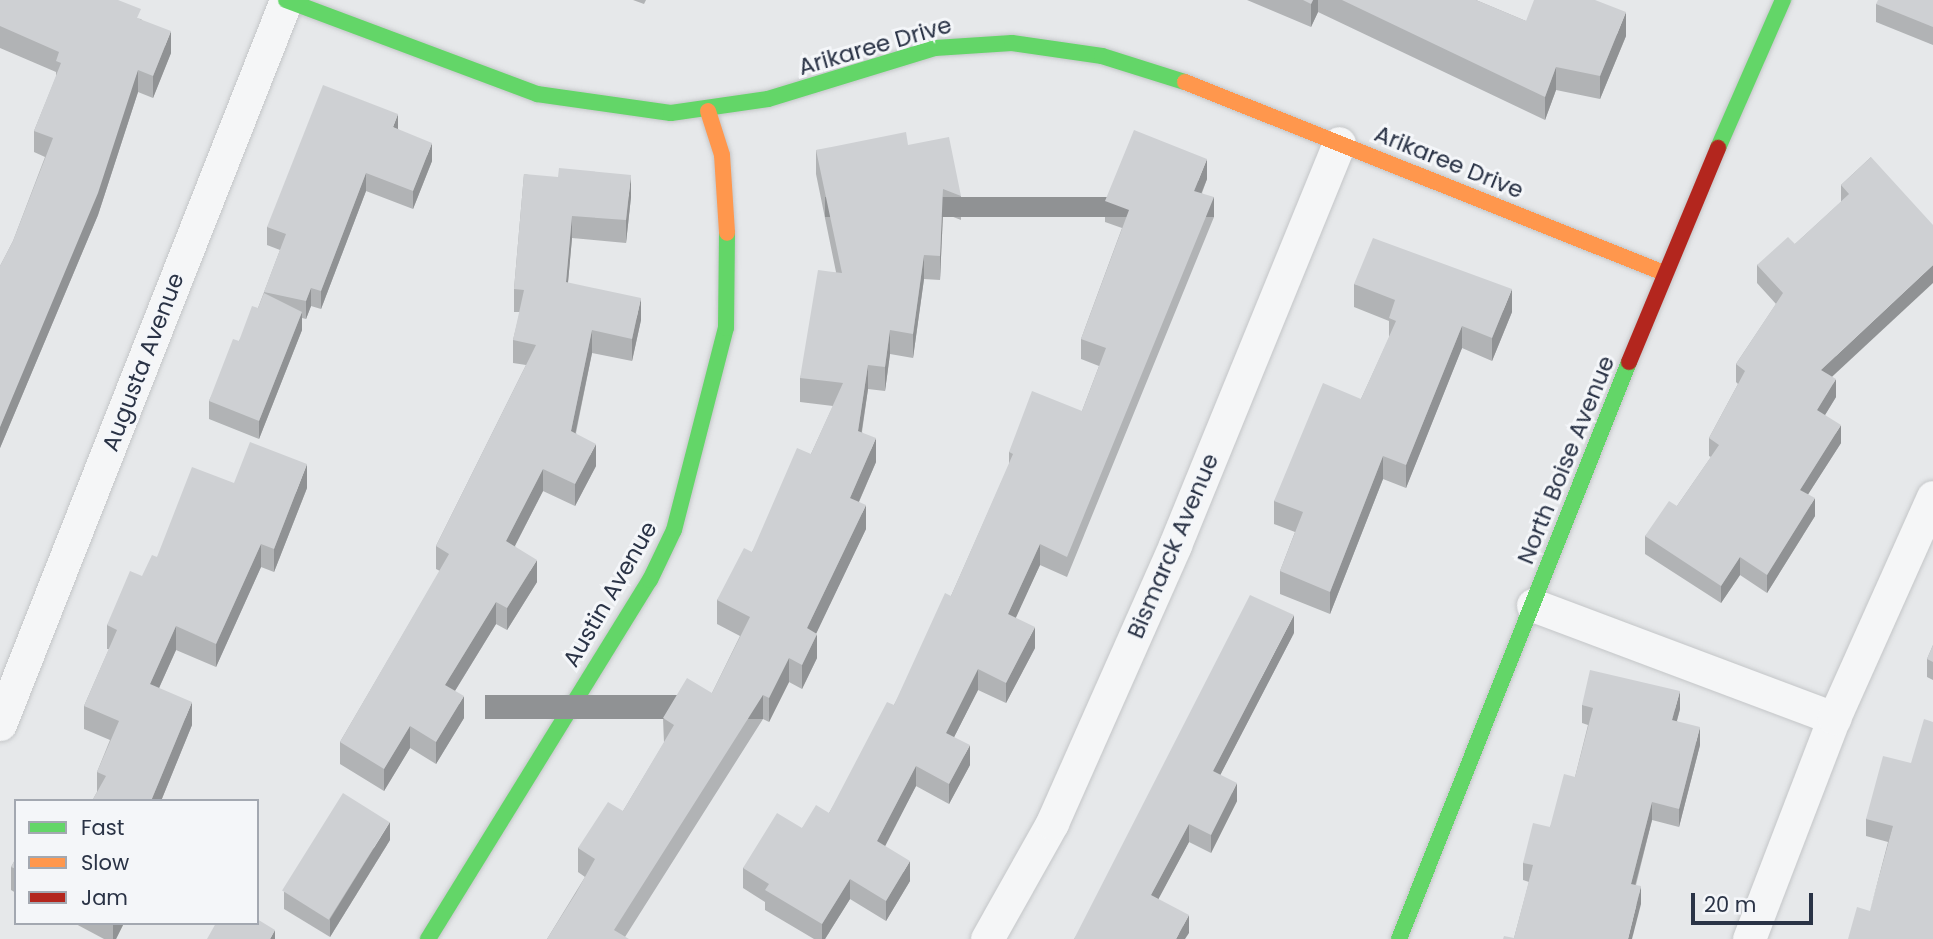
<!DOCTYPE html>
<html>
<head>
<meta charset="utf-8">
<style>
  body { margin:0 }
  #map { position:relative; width:1933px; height:939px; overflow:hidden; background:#e6e8ea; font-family:Poppins,sans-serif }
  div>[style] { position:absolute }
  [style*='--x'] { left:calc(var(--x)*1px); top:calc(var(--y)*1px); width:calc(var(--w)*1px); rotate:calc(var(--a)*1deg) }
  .roads { filter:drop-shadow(0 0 2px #c4c6c8) drop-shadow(0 0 2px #c4c6c8) }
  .street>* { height:33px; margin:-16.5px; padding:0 16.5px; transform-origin:16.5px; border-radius:16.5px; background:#f5f6f7 }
  .fast>* { height:16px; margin:-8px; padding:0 8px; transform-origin:8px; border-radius:8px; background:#63d668 }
  .slow>* { height:16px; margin:-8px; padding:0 8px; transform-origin:8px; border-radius:8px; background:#ff974d }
  .jam>* { height:16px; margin:-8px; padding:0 8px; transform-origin:8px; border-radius:8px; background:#b3261e }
  .wall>* { inset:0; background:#b1b3b5 }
  .shaded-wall>* { inset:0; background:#909294; transform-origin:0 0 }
  .building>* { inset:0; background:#ced0d3; transform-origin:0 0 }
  span { translate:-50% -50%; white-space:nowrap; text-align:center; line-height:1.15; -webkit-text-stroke:6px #f4f6f9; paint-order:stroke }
  .street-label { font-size:23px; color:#2a3346 }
  .legend { position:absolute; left:14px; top:799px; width:245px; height:126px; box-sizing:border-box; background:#f4f6f9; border:2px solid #a3a8b1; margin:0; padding:9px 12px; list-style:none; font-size:21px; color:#2a3346 }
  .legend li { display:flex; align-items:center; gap:14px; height:35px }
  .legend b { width:35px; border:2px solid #a3a8b1 }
  .scale { position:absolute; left:1691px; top:893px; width:122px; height:32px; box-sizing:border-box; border:4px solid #2a3346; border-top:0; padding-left:9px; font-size:21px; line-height:24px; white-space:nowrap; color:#2a3346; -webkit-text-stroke:5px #f4f6f9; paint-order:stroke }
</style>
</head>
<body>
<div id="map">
  <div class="roads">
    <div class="street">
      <div style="--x:1533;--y:605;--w:322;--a:20.6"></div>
      <div style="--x:0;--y:724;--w:778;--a:-68.44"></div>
      <div style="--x:987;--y:939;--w:133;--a:-60.7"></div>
      <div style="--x:1052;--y:823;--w:304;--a:-66.1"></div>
      <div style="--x:1175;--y:545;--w:434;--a:-67.8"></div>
      <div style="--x:1749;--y:939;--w:237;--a:-69"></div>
      <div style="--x:1834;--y:718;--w:242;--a:-65.9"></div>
    </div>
    <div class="fast">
      <div style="--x:286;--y:0;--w:268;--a:20.5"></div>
      <div style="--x:537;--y:94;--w:135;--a:8.1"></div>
      <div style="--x:671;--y:113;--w:98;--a:-8.2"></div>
      <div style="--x:768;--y:99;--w:175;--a:-17"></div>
      <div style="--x:935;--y:48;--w:77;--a:-3.7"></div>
      <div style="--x:1012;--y:43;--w:91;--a:8.2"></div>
      <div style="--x:1102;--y:56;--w:87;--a:17.4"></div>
      <div style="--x:1718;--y:148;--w:162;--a:-66.3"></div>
      <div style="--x:428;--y:939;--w:422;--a:-58.3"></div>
      <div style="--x:650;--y:580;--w:55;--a:-64.4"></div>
      <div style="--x:674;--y:530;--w:209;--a:-75.6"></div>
      <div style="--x:726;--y:328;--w:95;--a:-89.4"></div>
      <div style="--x:1399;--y:939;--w:621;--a:-68.27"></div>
    </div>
    <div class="slow">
      <div style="--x:1185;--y:82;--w:516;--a:21.74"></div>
      <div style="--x:708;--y:111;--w:46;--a:72.3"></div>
      <div style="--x:722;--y:155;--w:78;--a:86.3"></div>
    </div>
    <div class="jam">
      <div style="--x:1629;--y:362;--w:232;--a:-67.4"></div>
    </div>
  </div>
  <div class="wall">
    <div style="clip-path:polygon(0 0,141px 19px,171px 53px,153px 98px,138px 92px,98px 215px,0 448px,0 266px,13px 241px,45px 157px,34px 152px,34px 131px,56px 77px,56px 72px,0 48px)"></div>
    <div style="clip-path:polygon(633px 0,646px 0,644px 4px)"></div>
    <div style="clip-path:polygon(1247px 0,1476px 0,1526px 21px,1626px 36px,1600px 99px,1556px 90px,1545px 120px,1318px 12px,1311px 27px)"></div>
    <div style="clip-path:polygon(1933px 0,1933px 45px,1876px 22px,1876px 4px)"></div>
    <div style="clip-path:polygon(398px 129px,432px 161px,413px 209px,366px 191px,321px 309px,311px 306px,306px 319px,302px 318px,302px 330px,259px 439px,209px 419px,209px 401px,239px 341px,258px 308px,280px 250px,267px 245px,267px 227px)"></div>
    <div style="clip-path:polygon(908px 145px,961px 196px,961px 220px,943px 213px,940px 280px,924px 279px,913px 358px,890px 354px,885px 391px,868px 389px,862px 432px,876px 462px,859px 502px,866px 529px,816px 633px,817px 658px,802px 689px,789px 682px,769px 722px,763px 719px,625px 937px,547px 939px,585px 877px,578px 872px,578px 848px,623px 811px,664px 743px,663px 718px,712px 693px,740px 636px,717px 624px,717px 600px,752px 552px,811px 454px,833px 406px,800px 402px,800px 378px,836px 272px,816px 174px,816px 150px)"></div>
    <div style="clip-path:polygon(1871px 157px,1832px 377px,1836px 397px,1825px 415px,1841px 443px,1808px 494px,1815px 516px,1767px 593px,1740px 575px,1721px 603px,1645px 554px,1645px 536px,1677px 506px,1711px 457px,1709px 456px,1709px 438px,1738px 384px,1736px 382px,1736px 364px,1776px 304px,1757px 283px,1757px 265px,1795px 244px,1841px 202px,1841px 185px)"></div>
    <div style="clip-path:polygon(524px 174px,631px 197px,626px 243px,572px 238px,568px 283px,641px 320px,632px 361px,592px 353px,576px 433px,596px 466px,575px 506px,543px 491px,515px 546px,537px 582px,507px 630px,496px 624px,455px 691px,464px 718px,436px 764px,410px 748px,384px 791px,340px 764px,340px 742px,440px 571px,436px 569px,436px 546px,526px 365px,513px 363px,513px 340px,520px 312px,514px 312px,514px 289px)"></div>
    <div style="clip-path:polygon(1207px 179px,1202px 193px,1214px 217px,1067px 577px,1040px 565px,1015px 618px,1035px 648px,1006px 703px,978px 690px,954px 737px,970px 765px,949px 804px,916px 786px,884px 846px,910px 881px,886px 921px,850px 899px,825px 939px,814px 939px,765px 910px,765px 902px,743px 888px,743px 868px,802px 828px,829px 813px,894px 705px,951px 596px,1009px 465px,1009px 452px,1082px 411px,1099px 366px,1081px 359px,1081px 339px,1122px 228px,1105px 222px,1105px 201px)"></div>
    <div style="clip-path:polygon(1354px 284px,1512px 312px,1492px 361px,1462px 348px,1406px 488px,1383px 479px,1330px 614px,1280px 594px,1280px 571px,1295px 532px,1274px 524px,1274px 501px,1361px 399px,1389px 338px,1389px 321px,1354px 307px)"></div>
    <div style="clip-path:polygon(307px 488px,274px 572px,261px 567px,216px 667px,176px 650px,159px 688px,192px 725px,161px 801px,92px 801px,97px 792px,97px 772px,110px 740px,84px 729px,84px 706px,109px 649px,107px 649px,107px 625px,157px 557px)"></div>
    <div style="clip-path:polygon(1294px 633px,1220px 775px,1237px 801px,1211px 853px,1189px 842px,1158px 899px,1189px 933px,1074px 939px)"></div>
    <div style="clip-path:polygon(1933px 645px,1933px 680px,1927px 677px,1927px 659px)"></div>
    <div style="clip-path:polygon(1582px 705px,1680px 709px,1677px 721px,1700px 745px,1679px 827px,1652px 820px,1636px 885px,1641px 904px,1514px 938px,1529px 882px,1523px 880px,1523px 863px,1550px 827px,1575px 777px,1588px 725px,1582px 723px)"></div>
    <div style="clip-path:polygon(1911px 763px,1870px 911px,1888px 842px,1866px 836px,1866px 819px)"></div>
    <div style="clip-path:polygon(390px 840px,330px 937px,284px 909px,284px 892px)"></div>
    <div style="clip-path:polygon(16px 858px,16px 893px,11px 890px,11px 867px)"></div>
    <div style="clip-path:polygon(74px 923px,124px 923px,116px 939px,104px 939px)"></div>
  </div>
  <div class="shaded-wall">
    <div style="clip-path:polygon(1313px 0,1318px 0,1318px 12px,1311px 27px,1311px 4px)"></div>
    <div style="clip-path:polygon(1626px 12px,1626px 36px,1600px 99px,1600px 76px)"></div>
    <div style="clip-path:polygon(171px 31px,171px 53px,153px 98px,153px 76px)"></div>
    <div style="clip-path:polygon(1556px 67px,1556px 90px,1545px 120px,1545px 97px)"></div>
    <div style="clip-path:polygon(138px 70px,138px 92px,98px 215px,0 448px,0 427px)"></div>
    <div style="clip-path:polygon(398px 114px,398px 132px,393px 127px)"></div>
    <div style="clip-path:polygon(432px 143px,432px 161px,413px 209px,413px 191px)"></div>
    <div style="clip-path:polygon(1207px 159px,1207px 179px,1194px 211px,1194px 191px)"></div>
    <div style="clip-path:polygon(366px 173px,366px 191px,321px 309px,321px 291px)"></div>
    <div style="clip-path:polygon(631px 175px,631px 197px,626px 243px,626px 220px)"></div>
    <div style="clip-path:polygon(943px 189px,943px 213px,940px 280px,940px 256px)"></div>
    <div style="left:1214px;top:197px;width:20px;height:389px;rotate:90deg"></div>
    <div style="clip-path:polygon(572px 216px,572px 238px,566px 304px,566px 282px)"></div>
    <div style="clip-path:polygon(924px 255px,924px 279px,913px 358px,913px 334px)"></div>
    <div style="clip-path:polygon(1933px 265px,1933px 283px,1821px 387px,1821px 370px)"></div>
    <div style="clip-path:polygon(311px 288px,311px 306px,306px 319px,306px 301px)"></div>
    <div style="clip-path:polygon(1512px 289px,1512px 312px,1492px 361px,1492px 338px)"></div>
    <div style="clip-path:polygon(641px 298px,641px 320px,632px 361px,632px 339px)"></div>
    <div style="clip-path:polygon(302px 312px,302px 330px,259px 439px,259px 421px)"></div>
    <div style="clip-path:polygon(1462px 326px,1462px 348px,1406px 488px,1406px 465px)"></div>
    <div style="clip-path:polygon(592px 330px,592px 353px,571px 454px,571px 431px)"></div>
    <div style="clip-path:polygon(890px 330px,890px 354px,885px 391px,885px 367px)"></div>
    <div style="clip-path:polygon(868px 365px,868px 389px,858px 455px,858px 431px)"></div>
    <div style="clip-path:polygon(1836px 379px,1836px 397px,1817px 428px,1817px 410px)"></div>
    <div style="clip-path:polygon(1841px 425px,1841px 443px,1800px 507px,1800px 490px)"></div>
    <div style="clip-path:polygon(876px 438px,876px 462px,850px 522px,850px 498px)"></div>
    <div style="clip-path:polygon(596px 444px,596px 466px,575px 506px,575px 484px)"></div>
    <div style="clip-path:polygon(1383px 456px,1383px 479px,1330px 614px,1330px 592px)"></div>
    <div style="clip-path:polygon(307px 464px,307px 488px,274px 572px,274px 549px)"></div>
    <div style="clip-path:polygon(543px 469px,543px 491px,506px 563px,506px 541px)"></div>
    <div style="clip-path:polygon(1815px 498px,1815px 516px,1767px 593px,1767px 575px)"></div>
    <div style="clip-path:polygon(866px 505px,866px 529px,807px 653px,807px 628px)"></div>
    <div style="clip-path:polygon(261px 544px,261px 567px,216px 667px,216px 644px)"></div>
    <div style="clip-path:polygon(1040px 544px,1040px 565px,1008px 635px,1008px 614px)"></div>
    <div style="clip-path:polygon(1740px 557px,1740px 575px,1721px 603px,1721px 586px)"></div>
    <div style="clip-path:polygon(537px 560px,537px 582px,507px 630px,507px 608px)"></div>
    <div style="clip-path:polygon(496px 602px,496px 624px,445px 707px,445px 685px)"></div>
    <div style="clip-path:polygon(1294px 615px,1294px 633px,1213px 789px,1213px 771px)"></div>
    <div style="clip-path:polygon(176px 626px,176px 650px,150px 708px,150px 684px)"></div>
    <div style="clip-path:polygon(1035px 627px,1035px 648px,1006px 703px,1006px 683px)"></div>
    <div style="clip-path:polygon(817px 634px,817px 658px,802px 689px,802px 665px)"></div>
    <div style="clip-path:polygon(789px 658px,789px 682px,769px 722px,769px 698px)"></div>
    <div style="clip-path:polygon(978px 669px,978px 690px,946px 753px,946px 733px)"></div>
    <div style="clip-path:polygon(1680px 691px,1680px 709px,1672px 738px,1672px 720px)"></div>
    <div style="left:763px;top:695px;width:24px;height:278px;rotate:90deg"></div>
    <div style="clip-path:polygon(464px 696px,464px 718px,436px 764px,436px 742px)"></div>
    <div style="clip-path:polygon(192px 702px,192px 725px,161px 801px,151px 801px)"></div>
    <div style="clip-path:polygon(410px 726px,410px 748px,384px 791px,384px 769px)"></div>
    <div style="clip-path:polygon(1700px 727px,1700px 745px,1679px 827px,1679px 809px)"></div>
    <div style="clip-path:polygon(970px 745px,970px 765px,949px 804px,949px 784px)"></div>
    <div style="clip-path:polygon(916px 766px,916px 786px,877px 862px,877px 841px)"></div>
    <div style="clip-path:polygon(1237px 783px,1237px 801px,1211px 853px,1211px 835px)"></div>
    <div style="clip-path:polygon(1652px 802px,1652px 820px,1631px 901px,1631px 884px)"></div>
    <div style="clip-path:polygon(390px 822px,390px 840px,330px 937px,330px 919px)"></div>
    <div style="clip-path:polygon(1189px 824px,1189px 842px,1151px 913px,1151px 895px)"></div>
    <div style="clip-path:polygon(910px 861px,910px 881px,886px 921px,886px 901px)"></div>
    <div style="clip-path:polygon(850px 879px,850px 899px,825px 939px,822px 939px,822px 924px)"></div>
    <div style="clip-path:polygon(1641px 886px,1641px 904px,1632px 939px,1628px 939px)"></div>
    <div style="clip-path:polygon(1189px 915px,1189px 933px,1185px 939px,1176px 939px)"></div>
    <div style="clip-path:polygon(113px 923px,124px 923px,116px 939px,113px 939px)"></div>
    <div style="clip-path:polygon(275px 930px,275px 939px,270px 939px)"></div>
  </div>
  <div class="building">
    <div style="clip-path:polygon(0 0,118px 0,141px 9px,137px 18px,171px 31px,153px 76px,138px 70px,98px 193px,0 427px,0 266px,13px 241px,53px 138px,34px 131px,61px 63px,56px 61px,59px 52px,0 26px)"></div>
    <div style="clip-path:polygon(1303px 0,1313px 0,1311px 4px)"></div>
    <div style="clip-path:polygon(1342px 0,1476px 0,1526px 21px,1534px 0,1595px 0,1626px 12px,1600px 76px,1556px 67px,1545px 97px)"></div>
    <div style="clip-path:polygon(1878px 0,1933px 0,1933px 27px,1876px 4px)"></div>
    <div style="clip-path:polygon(323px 85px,398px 114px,393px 127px,432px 143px,413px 191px,366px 173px,321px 291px,311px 288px,306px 301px,264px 292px,286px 234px,267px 227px)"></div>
    <div style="clip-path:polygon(1134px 130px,1207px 159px,1194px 191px,1214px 197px,1067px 557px,1040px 544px,1008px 614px,1035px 627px,1006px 683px,978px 669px,946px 733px,970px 745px,949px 784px,916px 766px,877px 841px,910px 861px,886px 901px,850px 879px,822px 924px,765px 890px,769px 884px,743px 868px,777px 813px,802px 828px,816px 805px,829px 813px,887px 702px,894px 705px,945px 593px,951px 596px,1013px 454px,1009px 452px,1032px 391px,1082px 411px,1106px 348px,1081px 339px,1129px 210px,1105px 201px)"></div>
    <div style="clip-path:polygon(906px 132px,908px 145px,949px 137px,961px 196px,943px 189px,940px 256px,924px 255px,913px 334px,890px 330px,885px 367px,868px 365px,858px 431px,876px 438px,850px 498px,866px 505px,807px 628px,817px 634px,802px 665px,789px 658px,769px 698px,763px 695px,614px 930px,629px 939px,547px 939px,576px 893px,595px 859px,578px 848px,608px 802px,623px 811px,674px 725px,663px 718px,687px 678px,712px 693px,750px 617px,717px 600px,744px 548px,752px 552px,797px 448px,811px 454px,843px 383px,800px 378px,818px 270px,842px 273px,816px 150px)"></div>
    <div style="clip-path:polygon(1871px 157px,1933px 225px,1933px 265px,1821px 370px,1836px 379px,1817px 410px,1841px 425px,1800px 490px,1815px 498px,1767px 575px,1740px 557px,1721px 586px,1645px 536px,1669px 501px,1677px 506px,1719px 445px,1709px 438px,1745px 371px,1736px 364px,1783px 293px,1757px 265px,1788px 237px,1795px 244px,1849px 194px,1841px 185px)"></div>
    <div style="clip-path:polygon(559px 168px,631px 175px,626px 220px,572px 216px,566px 282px,641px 298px,632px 339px,592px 330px,571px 431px,596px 444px,575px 484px,543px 469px,506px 541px,537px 560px,507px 608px,496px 602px,445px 685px,464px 696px,436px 742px,410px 726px,384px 769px,340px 742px,449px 554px,436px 546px,536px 345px,513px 340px,524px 290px,514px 289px,524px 174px,558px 177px)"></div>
    <div style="clip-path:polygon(1373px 238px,1512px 289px,1492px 338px,1462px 326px,1406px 465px,1383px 456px,1330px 592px,1280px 571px,1303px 512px,1274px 501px,1323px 383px,1361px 399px,1396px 321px,1389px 318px,1395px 300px,1354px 284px)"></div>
    <div style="clip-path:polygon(264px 293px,302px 312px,259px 421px,209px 401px,233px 339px,239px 341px,252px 306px,258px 308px)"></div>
    <div style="clip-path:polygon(250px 442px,307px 464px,274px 549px,261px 544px,216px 644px,176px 626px,150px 684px,192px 702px,151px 801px,92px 801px,106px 776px,97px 772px,119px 721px,84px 706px,117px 630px,107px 625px,130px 571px,142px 576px,152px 555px,157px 557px,192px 467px,234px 483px)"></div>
    <div style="clip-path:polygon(1250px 595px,1294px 615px,1213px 771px,1237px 783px,1211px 835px,1189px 824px,1151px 895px,1189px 915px,1176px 939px,1074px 939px)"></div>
    <div style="clip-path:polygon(1933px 645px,1933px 662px,1927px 659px)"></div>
    <div style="clip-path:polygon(1590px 670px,1680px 691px,1672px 720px,1700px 727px,1679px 809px,1652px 802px,1631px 884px,1641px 886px,1628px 939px,1503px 939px,1504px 936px,1514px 938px,1533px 865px,1523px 863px,1533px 823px,1550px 827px,1564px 774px,1575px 777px,1593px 708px,1582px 705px)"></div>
    <div style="clip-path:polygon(1924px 719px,1933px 722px,1933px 939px,1848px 939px,1857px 907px,1870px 911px,1893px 826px,1866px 819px,1883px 756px,1911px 763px)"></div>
    <div style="left:343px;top:793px;width:55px;height:115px;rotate:32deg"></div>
    <div style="clip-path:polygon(16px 858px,16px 869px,11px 867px)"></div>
    <div style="clip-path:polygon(257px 919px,275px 930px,270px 939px,207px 939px,216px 923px,257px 923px)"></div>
  </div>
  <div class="street-label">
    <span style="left:875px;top:46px;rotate:-16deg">Arikaree Drive</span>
    <span style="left:1449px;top:162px;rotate:22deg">Arikaree Drive</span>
    <span style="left:143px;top:362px;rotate:-69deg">Augusta Avenue</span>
    <span style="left:1566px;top:460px;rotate:-68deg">North Boise Avenue</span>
    <span style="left:1173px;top:546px;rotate:-67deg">Bismarck Avenue</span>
    <span style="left:610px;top:594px;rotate:-60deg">Austin Avenue</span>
  </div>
  <ul class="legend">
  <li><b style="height:9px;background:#63d668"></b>Fast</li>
  <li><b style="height:9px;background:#ff974d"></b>Slow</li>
  <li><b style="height:9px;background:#b3261e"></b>Jam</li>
  </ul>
  <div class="scale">20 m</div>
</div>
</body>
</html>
